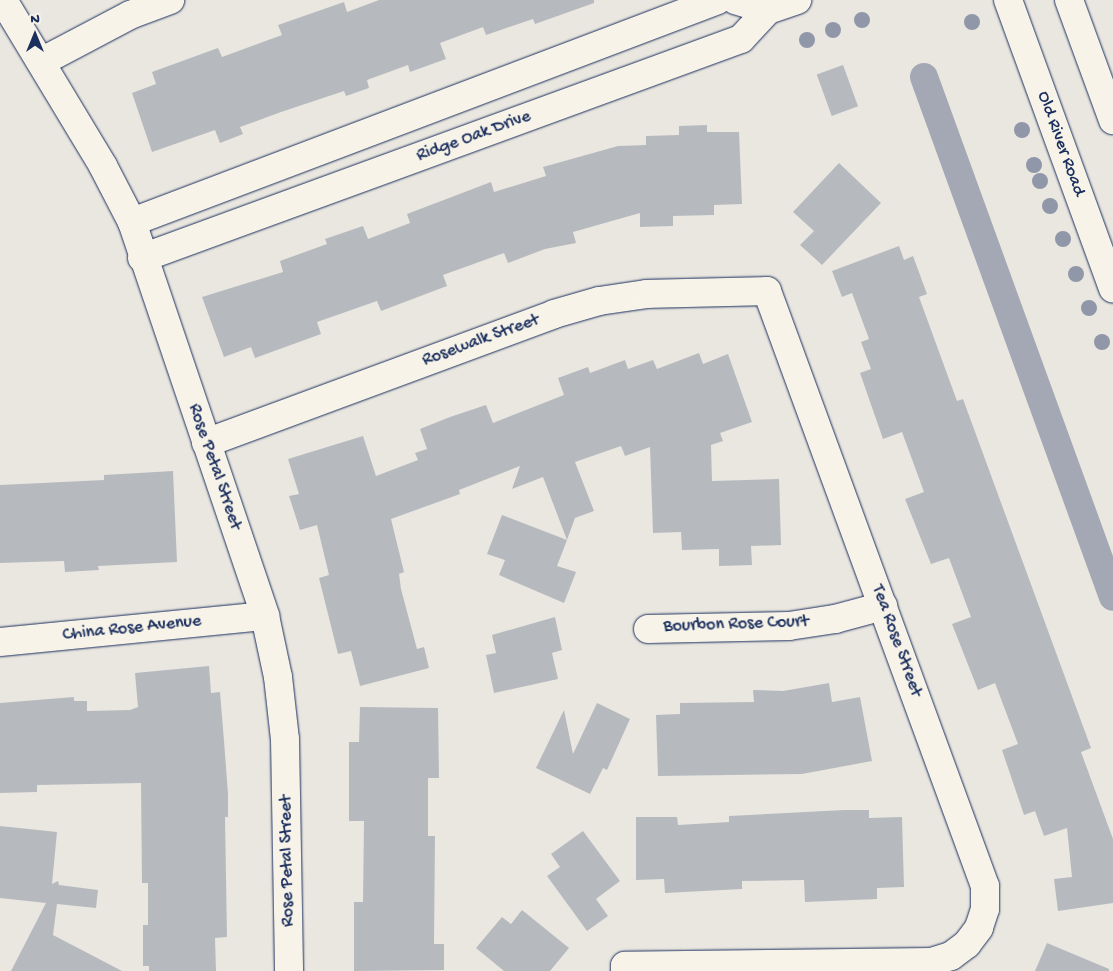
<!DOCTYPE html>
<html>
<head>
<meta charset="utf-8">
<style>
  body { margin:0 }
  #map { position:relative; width:1113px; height:971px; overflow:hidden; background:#eae7e0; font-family:"Gochi Hand",sans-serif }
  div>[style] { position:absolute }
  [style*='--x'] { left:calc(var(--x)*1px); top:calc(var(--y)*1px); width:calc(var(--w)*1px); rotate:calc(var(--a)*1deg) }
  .canal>* { height:28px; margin:-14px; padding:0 14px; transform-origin:14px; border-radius:14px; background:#a3a8b4 }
  .building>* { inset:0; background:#b6babf; transform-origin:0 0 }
  .roads { filter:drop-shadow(0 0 1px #1b2f5e) drop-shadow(0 0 1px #1b2f5e) }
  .street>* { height:28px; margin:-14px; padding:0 14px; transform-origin:14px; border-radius:14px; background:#f7f3e8 }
  .secondary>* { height:28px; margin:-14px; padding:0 14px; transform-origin:14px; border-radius:14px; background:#f7f3e8 }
  .trees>* { width:16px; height:16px; margin:-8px; border-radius:50%; background:#9097a8 }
  span { translate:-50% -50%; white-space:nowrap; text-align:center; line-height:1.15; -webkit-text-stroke:4px #f7f3e8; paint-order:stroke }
  .street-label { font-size:18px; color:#1b2f5e }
  .north { position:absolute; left:10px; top:10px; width:50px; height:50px; -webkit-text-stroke:4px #f7f3e8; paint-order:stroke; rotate:0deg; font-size:14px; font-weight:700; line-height:20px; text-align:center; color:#1b2f5e }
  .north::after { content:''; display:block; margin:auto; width:18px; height:22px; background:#1b2f5e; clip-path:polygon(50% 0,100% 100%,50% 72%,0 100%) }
</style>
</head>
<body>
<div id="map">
  <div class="canal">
    <div style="--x:924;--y:77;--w:553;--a:70.03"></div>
  </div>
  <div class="building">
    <div style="clip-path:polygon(379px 0,594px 0,594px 3px,535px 24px,533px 19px,486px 35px,483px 27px,440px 43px,446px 59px,410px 72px,408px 65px,367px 80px,369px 88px,346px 96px,344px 91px,281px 112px,240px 127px,243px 134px,220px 143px,215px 130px,152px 152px,132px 93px,156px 84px,152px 72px,218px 48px,222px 57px,282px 35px,278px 25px,344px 2px,347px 12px)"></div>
    <div style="left:843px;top:65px;width:44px;height:28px;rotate:70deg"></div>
    <div style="clip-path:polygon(707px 125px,707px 132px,739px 132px,742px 204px,714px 205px,714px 215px,673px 216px,673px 226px,640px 227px,640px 213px,573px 232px,576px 243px,545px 249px,508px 263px,504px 253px,443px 275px,447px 286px,410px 300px,381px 311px,377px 301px,317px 322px,321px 334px,255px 358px,251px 347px,224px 357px,202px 297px,283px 272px,280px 261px,327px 244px,325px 239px,363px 226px,368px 239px,410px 223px,407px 214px,491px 182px,494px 192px,546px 176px,543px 167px,618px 146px,646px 145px,646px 136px,679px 135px,679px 126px)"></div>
    <div style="clip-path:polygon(839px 163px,881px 203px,822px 265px,800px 245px,814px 231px,793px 212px)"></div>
    <div style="clip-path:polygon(899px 246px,904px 260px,913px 256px,927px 294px,919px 297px,957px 401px,963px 399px,1091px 748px,1081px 752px,1113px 839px,1113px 903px,1058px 911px,1054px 879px,1072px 877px,1067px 828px,1044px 836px,1035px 811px,1024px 815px,1002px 750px,1018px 744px,995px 683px,978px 690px,952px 624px,971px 617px,949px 558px,931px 564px,905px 499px,924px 492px,902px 432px,883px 439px,860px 373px,871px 369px,861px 342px,869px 339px,852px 293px,842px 297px,832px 271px)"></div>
    <div style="clip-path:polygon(699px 353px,703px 364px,728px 354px,752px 422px,720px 433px,723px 441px,711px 445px,712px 481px,779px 479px,781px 545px,751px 546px,752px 565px,719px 566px,719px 549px,682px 550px,681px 532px,653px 533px,650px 447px,625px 456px,621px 446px,575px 462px,594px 511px,575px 518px,567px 540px,543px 477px,512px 489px,520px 466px,459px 490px,460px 494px,391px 519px,404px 572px,399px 574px,401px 589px,417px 649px,424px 647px,429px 668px,360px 686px,351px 651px,338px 654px,319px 578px,329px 575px,317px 525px,300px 530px,289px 496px,299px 494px,288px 459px,363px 436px,376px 476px,418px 460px,415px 453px,427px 449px,420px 429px,450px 417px,486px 405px,493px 423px,564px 395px,558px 378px,588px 367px,590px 373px,625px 360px,628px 369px,653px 360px,657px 369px)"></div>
    <div style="clip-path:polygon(173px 471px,177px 562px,98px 566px,99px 570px,65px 572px,64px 561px,0 563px,0 485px,104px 480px,104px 475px)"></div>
    <div style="clip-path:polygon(502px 515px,567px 540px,557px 566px,576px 572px,564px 603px,499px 575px,505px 560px,487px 554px)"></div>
    <div style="clip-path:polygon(555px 617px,562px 650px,552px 653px,558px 679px,494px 693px,486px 655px,496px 653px,492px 635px)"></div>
    <div style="clip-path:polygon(209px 666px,211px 693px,220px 692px,224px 741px,228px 794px,228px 817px,225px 817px,227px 937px,215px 938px,216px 971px,149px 971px,149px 966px,143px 966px,143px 925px,148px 925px,148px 883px,142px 883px,141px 783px,37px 785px,37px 792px,0 793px,0 703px,74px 697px,74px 701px,87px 701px,87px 711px,130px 710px,138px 707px,135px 673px)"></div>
    <div style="clip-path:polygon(829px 683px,832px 702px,860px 697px,872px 761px,802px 774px,658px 776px,656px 715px,680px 714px,680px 703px,754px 702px,753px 690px,783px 691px)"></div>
    <div style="clip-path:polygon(597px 703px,630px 719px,607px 770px,603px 768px,590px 794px,536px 768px,564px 710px,573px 754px)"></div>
    <div style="clip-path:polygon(360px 707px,438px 708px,439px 778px,428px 778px,428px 836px,435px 836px,434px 944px,444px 944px,444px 970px,354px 971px,354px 902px,363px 902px,364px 821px,349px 821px,349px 742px,359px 742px)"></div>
    <div style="clip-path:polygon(844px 810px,869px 810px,869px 818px,902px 817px,904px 887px,877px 888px,877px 899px,805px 902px,804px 880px,742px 881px,742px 889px,665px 893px,664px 879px,636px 880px,636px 817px,677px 817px,678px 825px,729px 822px,729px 816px)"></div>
    <div style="clip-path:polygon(0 826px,57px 832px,52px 884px,58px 881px,59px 885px,98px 890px,96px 908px,57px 904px,53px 935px,122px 971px,11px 971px,46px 903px,0 898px)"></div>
    <div style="clip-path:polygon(583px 831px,620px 881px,596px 899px,608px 916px,587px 931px,547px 876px,560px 867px,551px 854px)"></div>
    <div style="clip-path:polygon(522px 910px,569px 948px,550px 971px,504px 971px,476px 948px,502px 917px,511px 924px)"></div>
    <div style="clip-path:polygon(1047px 943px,1109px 969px,1109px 971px,1035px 971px)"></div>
  </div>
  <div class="roads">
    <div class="street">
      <div style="--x:3;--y:0;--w:194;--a:58.9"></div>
      <div style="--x:103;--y:166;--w:63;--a:62.6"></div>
      <div style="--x:132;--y:222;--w:416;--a:71.3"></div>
      <div style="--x:265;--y:616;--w:62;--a:78"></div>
      <div style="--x:278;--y:677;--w:62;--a:83.6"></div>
      <div style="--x:285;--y:739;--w:232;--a:89"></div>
      <div style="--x:735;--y:0;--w:34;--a:17"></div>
      <div style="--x:41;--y:62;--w:101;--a:-27.8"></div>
      <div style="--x:130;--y:15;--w:43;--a:-20.6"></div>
      <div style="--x:132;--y:222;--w:627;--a:-20.75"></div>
      <div style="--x:142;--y:258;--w:638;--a:-20.08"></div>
      <div style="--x:741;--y:39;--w:40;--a:-47"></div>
      <div style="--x:768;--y:10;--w:31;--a:-19"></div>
      <div style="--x:206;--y:443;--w:371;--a:-20.3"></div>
      <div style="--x:554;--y:314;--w:47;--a:-16.1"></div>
      <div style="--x:599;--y:301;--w:49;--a:-8.3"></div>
      <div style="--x:647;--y:294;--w:120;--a:-1.4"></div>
      <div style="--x:767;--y:291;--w:634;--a:69.88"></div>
      <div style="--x:985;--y:886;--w:23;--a:90"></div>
      <div style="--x:985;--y:909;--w:20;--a:108"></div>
      <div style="--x:979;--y:928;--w:20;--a:127"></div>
      <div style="--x:967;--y:944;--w:20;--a:143"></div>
      <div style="--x:951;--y:956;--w:21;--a:163"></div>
      <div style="--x:931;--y:962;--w:306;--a:179.3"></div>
      <div style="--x:625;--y:966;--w:5;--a:90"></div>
      <div style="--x:648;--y:629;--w:141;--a:-1.2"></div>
      <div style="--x:789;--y:626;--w:47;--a:-8.7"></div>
      <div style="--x:835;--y:619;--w:50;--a:-15.2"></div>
      <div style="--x:0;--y:642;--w:266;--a:-5.6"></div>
    </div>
    <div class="secondary">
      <div style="--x:1008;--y:0;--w:307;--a:70"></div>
      <div style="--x:1069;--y:0;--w:128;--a:69.9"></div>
    </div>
  </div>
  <div class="trees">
    <div style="left:862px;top:20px"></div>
    <div style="left:972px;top:22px"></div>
    <div style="left:833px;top:30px"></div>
    <div style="left:807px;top:40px"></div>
    <div style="left:1022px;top:130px"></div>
    <div style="left:1034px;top:165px"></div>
    <div style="left:1040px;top:181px"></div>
    <div style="left:1050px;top:206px"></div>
    <div style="left:1063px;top:239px"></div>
    <div style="left:1076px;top:274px"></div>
    <div style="left:1089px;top:308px"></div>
    <div style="left:1102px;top:342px"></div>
  </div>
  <div class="street-label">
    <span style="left:474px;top:137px;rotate:-20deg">Ridge Oak Drive</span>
    <span style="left:1060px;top:144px;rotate:70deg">Old River Road</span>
    <span style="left:481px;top:341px;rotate:-20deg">Rosewalk Street</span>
    <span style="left:214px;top:467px;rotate:71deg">Rose Petal Street</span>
    <span style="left:736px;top:625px;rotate:-2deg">Bourbon Rose Court</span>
    <span style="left:132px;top:629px;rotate:-6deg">China Rose Avenue</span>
    <span style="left:896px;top:641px;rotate:70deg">Tea Rose Street</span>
    <span style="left:288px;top:861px;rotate:-91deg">Rose Petal Street</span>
  </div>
  <div class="north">N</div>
</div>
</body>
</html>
